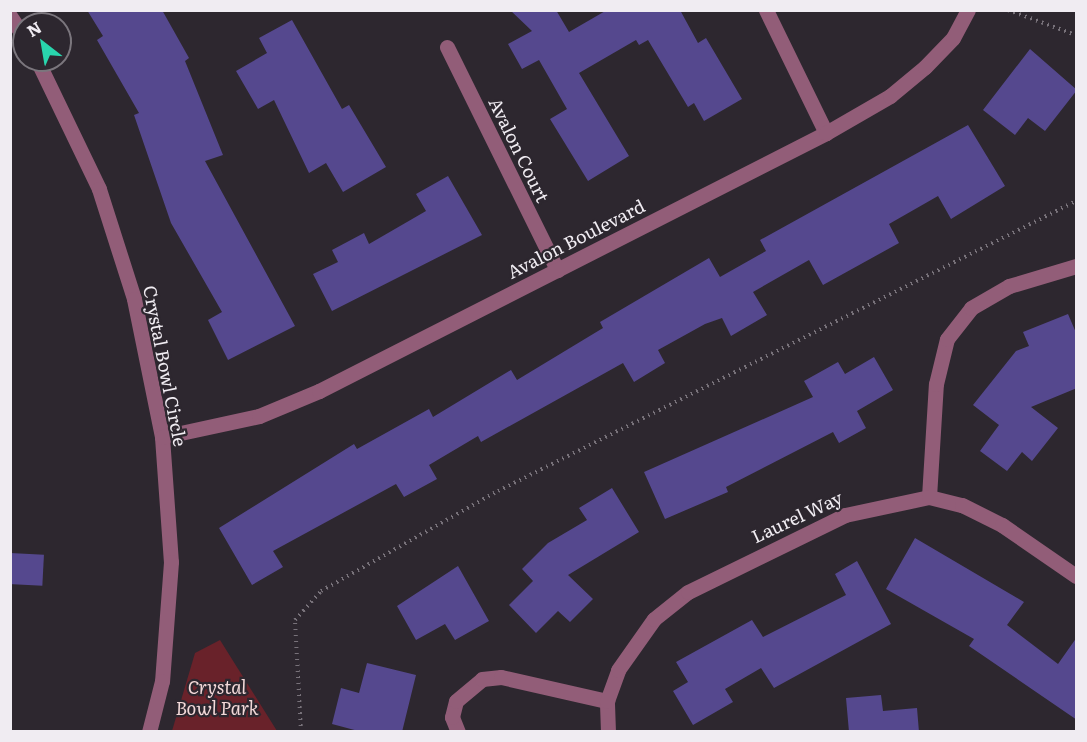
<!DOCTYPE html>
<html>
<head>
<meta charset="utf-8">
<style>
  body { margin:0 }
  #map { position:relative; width:1087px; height:742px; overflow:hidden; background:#2d272f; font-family:Literata,serif }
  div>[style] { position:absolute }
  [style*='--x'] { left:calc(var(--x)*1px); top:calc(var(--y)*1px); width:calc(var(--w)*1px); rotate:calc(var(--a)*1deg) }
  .green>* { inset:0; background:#69222a }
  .building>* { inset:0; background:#55488e; transform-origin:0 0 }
  .path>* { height:4px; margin-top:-2px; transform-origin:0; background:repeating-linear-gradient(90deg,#78727a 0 1.5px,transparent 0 6px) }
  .street>* { height:15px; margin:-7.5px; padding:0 7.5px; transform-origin:7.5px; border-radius:7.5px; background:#925d78 }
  span { translate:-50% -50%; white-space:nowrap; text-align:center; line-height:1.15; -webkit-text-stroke:4.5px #2d272f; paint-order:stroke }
  .street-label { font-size:18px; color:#f0ecf2 }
  .park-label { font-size:18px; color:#f3d9d9; font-style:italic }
  .frame { position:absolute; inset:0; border:12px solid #f0ecf2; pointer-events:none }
  .north { position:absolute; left:12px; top:12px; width:60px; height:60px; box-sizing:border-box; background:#2d272f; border:2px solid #7b767d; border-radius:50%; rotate:329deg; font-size:16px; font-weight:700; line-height:24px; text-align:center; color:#f0ecf2 }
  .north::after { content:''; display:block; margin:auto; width:21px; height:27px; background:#29d5ad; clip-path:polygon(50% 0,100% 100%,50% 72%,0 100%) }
</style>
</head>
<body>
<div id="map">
  <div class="green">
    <div style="clip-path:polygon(220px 640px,277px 731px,172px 731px,195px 653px)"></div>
  </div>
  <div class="building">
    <div style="clip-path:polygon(87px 10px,162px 10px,189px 58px,185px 61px,223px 155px,205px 161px,295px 326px,228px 360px,208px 320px,222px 312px,171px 223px,134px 115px,139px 113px,97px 40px,103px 36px)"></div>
    <div style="clip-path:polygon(510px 10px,556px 10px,569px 32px,607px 10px,680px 10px,698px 43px,706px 38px,742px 99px,704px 121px,694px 103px,688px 107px,648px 40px,639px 45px,636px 40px,579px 73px,629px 156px,588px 181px,550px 119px,567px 109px,539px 60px,522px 69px,508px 44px,532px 31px)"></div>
    <div style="clip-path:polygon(292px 20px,342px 109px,349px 105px,386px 167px,343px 192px,326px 163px,309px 173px,274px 100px,258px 109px,236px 71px,267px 53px,259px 38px)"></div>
    <div style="clip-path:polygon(1030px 49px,1077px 90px,1045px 131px,1028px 118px,1015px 135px,983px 110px)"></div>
    <div style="clip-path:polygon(968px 125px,1005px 186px,951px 219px,938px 196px,889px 224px,899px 243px,823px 285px,809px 260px,753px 292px,767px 315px,731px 336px,722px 318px,705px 324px,658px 350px,665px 363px,634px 382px,623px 363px,481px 442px,478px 436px,429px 465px,437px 479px,404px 497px,396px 484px,273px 551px,283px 567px,252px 585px,219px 528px,354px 444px,357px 449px,429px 409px,433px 417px,511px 370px,517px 380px,603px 328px,600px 322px,709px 258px,720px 277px,766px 251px,760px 240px)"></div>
    <div style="clip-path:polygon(448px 176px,482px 235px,332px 311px,313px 274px,338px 262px,332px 250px,364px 233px,369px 244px,426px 211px,416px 194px)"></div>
    <div style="clip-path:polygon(1068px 314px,1077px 335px,1077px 388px,1031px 407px,1058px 428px,1032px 461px,1022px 452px,1007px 471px,980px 451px,999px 425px,973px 405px,1016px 351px,1029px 346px,1023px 332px)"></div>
    <div style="clip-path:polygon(874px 357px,893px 390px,857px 411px,866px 428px,839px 443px,833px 432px,726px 487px,728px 492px,665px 519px,644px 472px,813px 397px,804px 381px,838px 362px,845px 374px)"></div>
    <div style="clip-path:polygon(612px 488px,639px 532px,568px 575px,593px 599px,570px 622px,558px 611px,536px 633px,509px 605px,533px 581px,522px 569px,548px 543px,587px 520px,579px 508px)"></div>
    <div style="clip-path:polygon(915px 538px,1024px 602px,1007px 625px,1058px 664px,1077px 637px,1077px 720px,969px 646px,974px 639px,886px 589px)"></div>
    <div style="left:10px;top:553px;width:34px;height:31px;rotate:3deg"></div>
    <div style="clip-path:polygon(857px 561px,891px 624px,774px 688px,761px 668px,725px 689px,733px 702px,693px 725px,673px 691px,688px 682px,676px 662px,752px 620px,763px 637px,846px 595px,835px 574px)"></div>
    <div style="clip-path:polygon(458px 566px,489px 621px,455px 640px,445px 624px,416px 640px,397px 606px)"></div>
    <div style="clip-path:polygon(367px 663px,416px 675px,402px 732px,362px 732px,332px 724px,341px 688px,359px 693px)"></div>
    <div style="clip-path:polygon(881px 695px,883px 711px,917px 708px,919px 732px,849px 732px,846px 698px)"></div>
  </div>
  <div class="path">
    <div style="--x:1008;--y:10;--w:72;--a:20.2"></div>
    <div style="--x:301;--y:732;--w:112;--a:-93.1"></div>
    <div style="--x:295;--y:620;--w:39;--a:-48"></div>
    <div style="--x:321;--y:591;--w:203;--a:-29.5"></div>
    <div style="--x:498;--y:491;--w:647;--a:-26.64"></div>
  </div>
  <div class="street">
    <div style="--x:766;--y:10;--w:137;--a:64"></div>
    <div style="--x:10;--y:16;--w:25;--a:56"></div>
    <div style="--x:447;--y:47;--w:249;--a:63.7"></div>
    <div style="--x:37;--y:60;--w:143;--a:64.3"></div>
    <div style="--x:99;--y:189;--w:115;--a:72.3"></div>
    <div style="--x:134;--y:299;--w:141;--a:78.5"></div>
    <div style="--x:162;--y:437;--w:125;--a:85.9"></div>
    <div style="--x:171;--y:562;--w:119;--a:94.3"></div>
    <div style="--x:162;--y:681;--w:53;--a:104.3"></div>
    <div style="--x:162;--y:437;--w:99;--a:-12.2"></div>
    <div style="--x:259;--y:416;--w:65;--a:-22.6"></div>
    <div style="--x:319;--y:391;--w:569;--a:-26.97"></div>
    <div style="--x:826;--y:133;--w:74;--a:-30"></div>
    <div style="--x:890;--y:96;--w:45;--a:-39.6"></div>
    <div style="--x:925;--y:67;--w:40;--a:-46"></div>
    <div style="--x:953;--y:38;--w:32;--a:-62"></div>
    <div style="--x:929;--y:497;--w:113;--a:-86.5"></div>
    <div style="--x:936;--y:384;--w:46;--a:-76.3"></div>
    <div style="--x:947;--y:339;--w:39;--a:-52"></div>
    <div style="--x:971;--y:308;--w:44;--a:-30.1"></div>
    <div style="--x:1009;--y:286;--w:70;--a:-16.6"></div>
    <div style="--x:458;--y:732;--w:16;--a:-112"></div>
    <div style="--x:452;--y:717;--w:16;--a:-76"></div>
    <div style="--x:456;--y:701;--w:34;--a:-40"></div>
    <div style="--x:482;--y:679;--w:19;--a:-6"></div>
    <div style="--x:501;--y:677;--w:109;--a:12.8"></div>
    <div style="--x:608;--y:732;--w:31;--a:-92"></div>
    <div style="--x:607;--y:701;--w:33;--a:-70"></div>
    <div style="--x:618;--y:670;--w:62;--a:-54.8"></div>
    <div style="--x:654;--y:619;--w:43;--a:-38.5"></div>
    <div style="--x:688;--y:592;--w:175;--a:-26.1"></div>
    <div style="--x:845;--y:515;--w:86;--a:-12.1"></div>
    <div style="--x:929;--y:497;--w:34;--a:14"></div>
    <div style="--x:962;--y:505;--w:45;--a:26.6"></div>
    <div style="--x:1002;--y:525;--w:90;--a:34.6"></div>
  </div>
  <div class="street-label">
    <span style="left:519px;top:150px;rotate:64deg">Avalon Court</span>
    <span style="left:576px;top:239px;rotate:-27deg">Avalon Boulevard</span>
    <span style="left:165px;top:366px;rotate:79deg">Crystal Bowl Circle</span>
    <span style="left:797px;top:517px;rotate:-25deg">Laurel Way</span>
  </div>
  <div class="park-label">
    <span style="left:217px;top:698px">Crystal<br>Bowl Park</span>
  </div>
  <div class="frame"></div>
  <div class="north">N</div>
</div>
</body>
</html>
